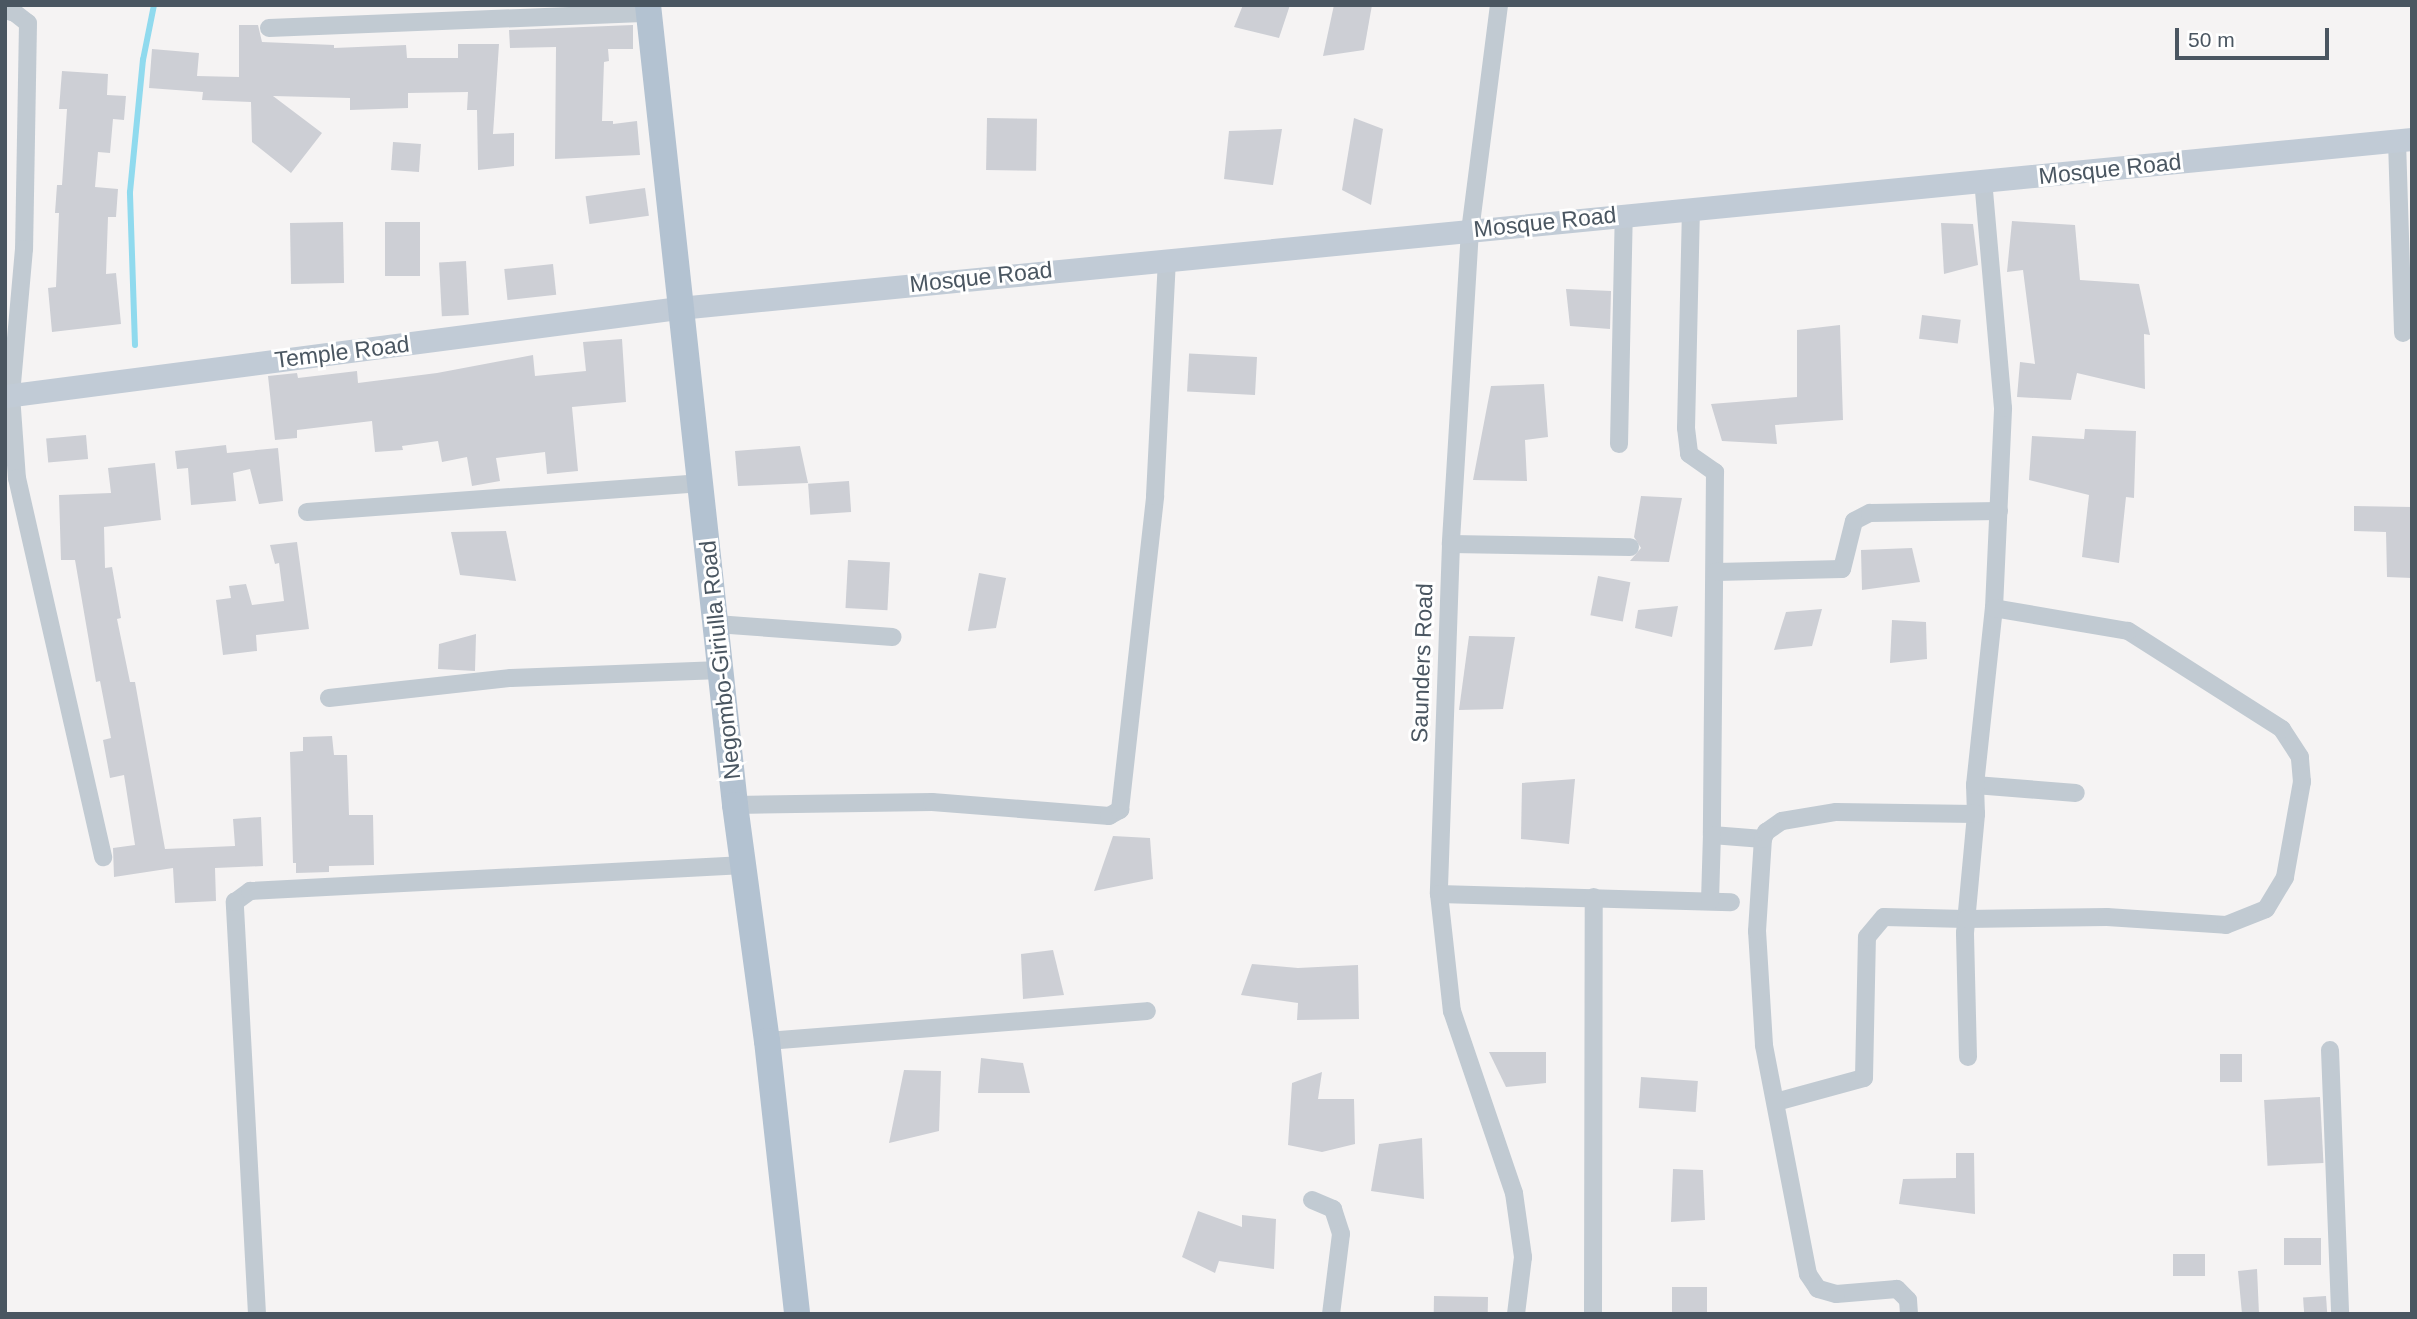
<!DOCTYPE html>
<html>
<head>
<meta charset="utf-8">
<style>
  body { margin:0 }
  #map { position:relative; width:2417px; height:1319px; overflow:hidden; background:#f5f3f3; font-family:Helvetica,sans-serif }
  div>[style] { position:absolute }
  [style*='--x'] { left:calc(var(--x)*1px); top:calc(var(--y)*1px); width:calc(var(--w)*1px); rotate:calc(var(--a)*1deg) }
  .stream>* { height:6px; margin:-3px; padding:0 3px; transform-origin:3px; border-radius:3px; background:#90daee }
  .building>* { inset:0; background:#cdcfd5; transform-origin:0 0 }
  .street>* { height:18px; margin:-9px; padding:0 9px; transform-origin:9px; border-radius:9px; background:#c1cad2 }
  .secondary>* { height:23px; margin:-11.5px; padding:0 11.5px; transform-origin:11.5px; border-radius:11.5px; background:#c1cbd6 }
  .primary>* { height:26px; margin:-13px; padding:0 13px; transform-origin:13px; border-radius:13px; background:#b3c2d1 }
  span { translate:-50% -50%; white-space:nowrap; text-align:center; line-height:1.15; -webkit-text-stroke:6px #fff; paint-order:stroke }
  .street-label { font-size:23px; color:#4a5661 }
  .frame { position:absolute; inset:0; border:7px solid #4a5661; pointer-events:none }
  .scale { position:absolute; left:2175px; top:28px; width:154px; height:32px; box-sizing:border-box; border:4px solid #4a5661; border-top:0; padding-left:9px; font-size:21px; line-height:24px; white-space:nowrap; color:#4a5661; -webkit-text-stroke:5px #fff; paint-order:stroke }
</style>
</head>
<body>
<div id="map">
  <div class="stream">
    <div style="--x:135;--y:345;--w:153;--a:-91.9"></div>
    <div style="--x:130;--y:192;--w:133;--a:-84.4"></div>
    <div style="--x:143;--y:60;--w:56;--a:-78.7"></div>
  </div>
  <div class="building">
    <div style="clip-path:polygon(1243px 5px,1290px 5px,1279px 38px,1234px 27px)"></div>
    <div style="clip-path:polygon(1334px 5px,1372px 5px,1364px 50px,1323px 56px)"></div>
    <div style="clip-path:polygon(239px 25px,258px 25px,262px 42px,334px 45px,334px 48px,406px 45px,407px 58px,458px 58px,458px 44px,499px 44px,493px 134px,514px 133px,514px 166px,478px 170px,477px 110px,467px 110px,468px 92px,408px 93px,408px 108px,350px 110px,350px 98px,273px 96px,322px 133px,291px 173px,252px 142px,251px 102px,202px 100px,203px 92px,149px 88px,152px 49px,199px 53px,197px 76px,239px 77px)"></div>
    <div style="clip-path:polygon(633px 25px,633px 49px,608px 49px,609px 61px,604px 62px,602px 121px,613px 121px,613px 124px,637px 121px,640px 155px,555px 159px,556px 47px,510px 48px,509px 30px)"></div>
    <div style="clip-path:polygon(62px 71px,108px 74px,107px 95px,126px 96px,124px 120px,113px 119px,110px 153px,98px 152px,95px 187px,118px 189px,116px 217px,108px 217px,106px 274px,116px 273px,121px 324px,52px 332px,48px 288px,56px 287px,59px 213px,55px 213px,57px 185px,62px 185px,67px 109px,59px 109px)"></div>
    <div style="left:987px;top:118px;width:50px;height:52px;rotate:1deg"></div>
    <div style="clip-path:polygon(1354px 118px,1383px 129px,1371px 205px,1342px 190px)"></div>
    <div style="clip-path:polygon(1282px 129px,1273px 185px,1224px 179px,1229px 131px)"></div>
    <div style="left:393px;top:142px;width:28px;height:28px;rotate:4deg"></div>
    <div style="left:645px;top:188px;width:28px;height:60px;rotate:82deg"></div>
    <div style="clip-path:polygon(2012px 221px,2075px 225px,2080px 280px,2139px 284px,2150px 335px,2144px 334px,2145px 389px,2077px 373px,2071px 400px,2017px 397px,2020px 362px,2035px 364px,2023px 270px,2007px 272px)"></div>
    <div style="left:343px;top:222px;width:61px;height:53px;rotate:89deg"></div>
    <div style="left:385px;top:222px;width:35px;height:54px"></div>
    <div style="clip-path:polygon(1941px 223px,1973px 224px,1978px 265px,1944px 274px)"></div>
    <div style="left:466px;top:261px;width:54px;height:27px;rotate:87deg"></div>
    <div style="left:553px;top:264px;width:31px;height:49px;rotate:84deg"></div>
    <div style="clip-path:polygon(1566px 289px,1611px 291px,1610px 329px,1570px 326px)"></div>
    <div style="left:1922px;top:315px;width:39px;height:24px;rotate:7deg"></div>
    <div style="clip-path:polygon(1840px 325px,1843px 420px,1775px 425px,1777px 444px,1722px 441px,1711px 404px,1797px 397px,1797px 330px)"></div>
    <div style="clip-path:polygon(622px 339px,626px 402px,572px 407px,578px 471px,547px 474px,545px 452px,496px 458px,500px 481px,472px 486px,467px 457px,442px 462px,438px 441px,402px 446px,403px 450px,375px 452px,372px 421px,297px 430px,297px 438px,275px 440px,268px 376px,297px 373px,298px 378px,357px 371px,358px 383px,437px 373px,533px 355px,535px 376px,586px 371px,583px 342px)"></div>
    <div style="left:1257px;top:357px;width:38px;height:68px;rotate:93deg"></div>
    <div style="clip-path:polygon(1544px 384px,1548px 437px,1525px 440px,1527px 481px,1473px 480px,1491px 386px)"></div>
    <div style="clip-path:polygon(2085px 429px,2136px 431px,2134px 498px,2126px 497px,2119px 563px,2082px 557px,2089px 495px,2029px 480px,2032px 436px,2084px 439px)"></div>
    <div style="left:86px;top:435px;width:24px;height:40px;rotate:85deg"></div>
    <div style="clip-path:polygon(226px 445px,227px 453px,278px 448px,283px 501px,259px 504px,250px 469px,233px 473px,236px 501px,191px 505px,188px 468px,177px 469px,175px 451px)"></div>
    <div style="clip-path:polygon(800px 446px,808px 483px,738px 486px,735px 451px)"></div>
    <div style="clip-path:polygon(155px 463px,161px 520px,104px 527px,105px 568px,112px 567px,121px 618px,117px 619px,130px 682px,135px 682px,165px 849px,235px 846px,233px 819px,261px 817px,263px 866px,215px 868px,216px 901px,175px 903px,173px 868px,114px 877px,113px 848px,135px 845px,124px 775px,110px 778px,103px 740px,111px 738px,100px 681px,96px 682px,75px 560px,61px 560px,59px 495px,111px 493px,108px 468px)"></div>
    <div style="left:849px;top:481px;width:31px;height:41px;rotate:86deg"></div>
    <div style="clip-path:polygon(1641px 496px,1682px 498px,1669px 562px,1630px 561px,1641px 548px,1634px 537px)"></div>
    <div style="clip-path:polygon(2354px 506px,2412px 507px,2412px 578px,2387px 577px,2386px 532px,2354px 531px)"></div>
    <div style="clip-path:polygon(506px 531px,516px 581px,460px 575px,451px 532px)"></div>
    <div style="clip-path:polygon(297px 542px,309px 629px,256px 635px,257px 651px,223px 655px,216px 600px,231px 598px,229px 586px,246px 584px,252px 605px,284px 601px,279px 563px,275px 564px,270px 545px)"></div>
    <div style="clip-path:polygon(1912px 548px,1920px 582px,1862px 590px,1861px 550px)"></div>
    <div style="left:848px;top:560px;width:42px;height:48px;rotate:3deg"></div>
    <div style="clip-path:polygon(979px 573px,1006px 578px,996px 628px,968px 631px)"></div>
    <div style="left:1598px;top:576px;width:33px;height:40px;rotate:11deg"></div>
    <div style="clip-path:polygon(1678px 606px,1672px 637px,1635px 628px,1638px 610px)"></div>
    <div style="clip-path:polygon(1822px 609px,1812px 646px,1774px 650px,1786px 612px)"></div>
    <div style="clip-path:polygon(1892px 620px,1926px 622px,1927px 659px,1890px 663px)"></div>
    <div style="clip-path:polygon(476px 634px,475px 671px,438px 669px,439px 644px)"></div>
    <div style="clip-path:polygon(1469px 636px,1515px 637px,1503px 709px,1459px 710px)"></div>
    <div style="clip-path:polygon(332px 736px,334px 755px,347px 755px,349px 815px,373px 815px,374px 865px,329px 866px,329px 872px,296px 873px,296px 863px,293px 863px,290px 752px,303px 751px,303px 737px)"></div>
    <div style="clip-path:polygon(1575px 779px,1569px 844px,1521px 839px,1522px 783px)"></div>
    <div style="clip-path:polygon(1113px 836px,1150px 838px,1153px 879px,1094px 891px)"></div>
    <div style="clip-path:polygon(1053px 950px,1064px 995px,1023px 999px,1021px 954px)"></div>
    <div style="clip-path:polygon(1252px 964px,1298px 968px,1358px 965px,1359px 1019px,1297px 1020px,1298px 1003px,1241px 995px)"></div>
    <div style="clip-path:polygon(1489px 1052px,1546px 1052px,1546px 1083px,1506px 1087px)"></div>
    <div style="left:2220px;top:1054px;width:22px;height:28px"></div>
    <div style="clip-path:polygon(981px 1058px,1023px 1063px,1030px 1093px,978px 1093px)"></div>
    <div style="clip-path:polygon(904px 1070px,941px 1071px,939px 1131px,889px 1143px)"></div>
    <div style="clip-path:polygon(1322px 1072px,1318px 1099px,1354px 1099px,1355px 1144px,1322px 1152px,1288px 1145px,1292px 1083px)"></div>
    <div style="left:1641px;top:1077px;width:57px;height:31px;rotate:4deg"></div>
    <div style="left:2320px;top:1097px;width:66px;height:56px;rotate:87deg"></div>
    <div style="clip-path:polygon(1422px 1138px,1424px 1199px,1371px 1191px,1379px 1144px)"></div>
    <div style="clip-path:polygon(1956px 1153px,1974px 1153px,1975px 1214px,1899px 1204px,1903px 1179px,1956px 1178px)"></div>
    <div style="clip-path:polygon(1673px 1169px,1703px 1170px,1705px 1220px,1671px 1222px)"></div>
    <div style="clip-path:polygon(1198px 1211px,1242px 1227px,1242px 1215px,1276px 1219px,1274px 1269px,1219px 1261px,1215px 1273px,1182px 1257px)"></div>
    <div style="left:2321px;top:1238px;width:27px;height:37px;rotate:90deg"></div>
    <div style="left:2205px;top:1254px;width:22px;height:32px;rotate:90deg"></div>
    <div style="clip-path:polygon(2257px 1269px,2259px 1314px,2242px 1314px,2238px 1271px)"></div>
    <div style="left:1672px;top:1287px;width:35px;height:27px"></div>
    <div style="left:1434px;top:1296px;width:54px;height:18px;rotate:1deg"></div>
    <div style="left:2326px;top:1296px;width:16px;height:23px;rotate:86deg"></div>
  </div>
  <div class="street">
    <div style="--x:1499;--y:5;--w:227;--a:97.3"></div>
    <div style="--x:1470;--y:230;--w:315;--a:93.5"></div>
    <div style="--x:1451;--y:544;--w:350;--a:92"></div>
    <div style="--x:1439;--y:894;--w:118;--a:83.7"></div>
    <div style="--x:1452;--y:1011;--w:192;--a:71.2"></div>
    <div style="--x:1514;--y:1193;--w:65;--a:82"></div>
    <div style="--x:1523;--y:1257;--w:57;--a:97"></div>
    <div style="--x:5;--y:10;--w:10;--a:17"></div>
    <div style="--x:15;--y:13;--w:16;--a:38"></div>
    <div style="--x:28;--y:23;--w:226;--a:91"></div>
    <div style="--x:24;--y:249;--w:147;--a:95.1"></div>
    <div style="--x:11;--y:395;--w:83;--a:85.9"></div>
    <div style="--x:17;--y:478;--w:389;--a:77.2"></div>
    <div style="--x:269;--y:28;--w:380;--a:-2.3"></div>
    <div style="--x:2397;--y:141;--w:192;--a:88.2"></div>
    <div style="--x:1691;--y:208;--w:220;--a:91.3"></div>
    <div style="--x:1686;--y:428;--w:26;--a:83"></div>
    <div style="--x:1689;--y:454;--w:32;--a:35"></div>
    <div style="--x:1715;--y:472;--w:363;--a:90.5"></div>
    <div style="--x:1712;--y:835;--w:51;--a:4.5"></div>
    <div style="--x:1619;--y:444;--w:230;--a:-88.8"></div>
    <div style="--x:307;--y:512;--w:396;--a:-4.2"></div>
    <div style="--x:1451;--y:544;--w:179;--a:1"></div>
    <div style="--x:1716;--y:572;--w:126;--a:-1.4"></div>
    <div style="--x:1842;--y:569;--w:49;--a:-76"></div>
    <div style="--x:1854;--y:521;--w:18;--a:-27"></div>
    <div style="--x:1870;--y:513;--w:129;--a:-0.9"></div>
    <div style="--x:716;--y:624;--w:177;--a:4.2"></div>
    <div style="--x:329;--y:698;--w:183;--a:-6.3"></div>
    <div style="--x:511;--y:678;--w:210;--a:-2.2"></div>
    <div style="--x:1975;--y:785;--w:101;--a:4.5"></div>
    <div style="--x:735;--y:805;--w:197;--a:-0.9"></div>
    <div style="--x:932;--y:802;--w:178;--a:4.5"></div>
    <div style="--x:1109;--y:816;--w:13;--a:-29"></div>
    <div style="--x:1120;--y:810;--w:316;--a:-83.6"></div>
    <div style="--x:1155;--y:496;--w:237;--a:-87.1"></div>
    <div style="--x:1439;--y:894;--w:292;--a:1.6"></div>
    <div style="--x:1710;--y:901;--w:66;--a:-88.3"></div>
    <div style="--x:767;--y:1041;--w:381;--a:-4.5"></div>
    <div style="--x:2330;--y:1050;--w:264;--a:87.8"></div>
    <div style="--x:1968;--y:1057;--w:124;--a:-91.4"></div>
    <div style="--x:1965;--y:933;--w:120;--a:-84.7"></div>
    <div style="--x:1976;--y:814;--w:29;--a:-92"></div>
    <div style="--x:1975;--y:785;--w:178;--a:-83.9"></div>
    <div style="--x:1994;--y:608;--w:200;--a:-87.4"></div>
    <div style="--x:2003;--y:408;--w:228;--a:-95"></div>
    <div style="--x:1776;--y:1102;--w:91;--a:-15.3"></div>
    <div style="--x:1864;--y:1078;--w:141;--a:-88.8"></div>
    <div style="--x:1867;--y:937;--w:26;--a:-50"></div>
    <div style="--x:1884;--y:917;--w:82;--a:1.4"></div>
    <div style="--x:1966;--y:919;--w:141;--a:-0.8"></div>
    <div style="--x:2107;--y:917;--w:119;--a:3.8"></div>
    <div style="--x:2226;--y:925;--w:43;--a:-21.8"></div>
    <div style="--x:2266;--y:909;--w:37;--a:-59"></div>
    <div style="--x:2285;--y:877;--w:97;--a:-79.9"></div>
    <div style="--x:2302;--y:782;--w:25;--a:-95"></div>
    <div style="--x:2300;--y:757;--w:33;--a:-123"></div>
    <div style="--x:2282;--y:729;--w:183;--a:-147.5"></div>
    <div style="--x:2128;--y:631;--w:136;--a:-170.3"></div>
    <div style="--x:1312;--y:1200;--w:23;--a:23"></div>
    <div style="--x:1333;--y:1209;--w:26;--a:72"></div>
    <div style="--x:1341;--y:1234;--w:81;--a:97.1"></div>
    <div style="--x:257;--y:1314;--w:413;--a:-93.1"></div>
    <div style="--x:235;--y:902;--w:19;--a:-36"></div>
    <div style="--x:250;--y:891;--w:495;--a:-3"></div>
    <div style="--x:1593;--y:1314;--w:417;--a:-89.9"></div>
    <div style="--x:1909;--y:1314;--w:14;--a:-94"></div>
    <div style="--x:1908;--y:1300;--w:16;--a:-135"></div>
    <div style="--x:1897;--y:1289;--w:61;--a:175.3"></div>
    <div style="--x:1836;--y:1294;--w:19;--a:-164"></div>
    <div style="--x:1818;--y:1289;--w:18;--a:-124"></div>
    <div style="--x:1808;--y:1274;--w:233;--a:-100.9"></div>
    <div style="--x:1764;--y:1045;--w:114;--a:-93.5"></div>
    <div style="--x:1757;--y:931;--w:92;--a:-86.3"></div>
    <div style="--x:1763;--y:839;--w:8;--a:-67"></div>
    <div style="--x:1766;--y:832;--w:19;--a:-35"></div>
    <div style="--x:1782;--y:821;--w:55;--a:-9.5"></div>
    <div style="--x:1836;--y:812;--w:140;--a:0.8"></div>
  </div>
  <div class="secondary">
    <div style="--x:5;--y:396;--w:680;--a:-7.44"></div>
    <div style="--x:679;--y:308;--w:1741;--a:-5.57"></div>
  </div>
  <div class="primary">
    <div style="--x:648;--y:5;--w:805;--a:83.79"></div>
    <div style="--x:735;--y:805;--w:238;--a:82.3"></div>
    <div style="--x:767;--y:1041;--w:275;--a:83.7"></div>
  </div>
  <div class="street-label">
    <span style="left:2110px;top:169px;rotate:-6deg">Mosque Road</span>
    <span style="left:1545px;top:222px;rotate:-6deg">Mosque Road</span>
    <span style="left:981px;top:277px;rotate:-6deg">Mosque Road</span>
    <span style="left:342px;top:352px;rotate:-7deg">Temple Road</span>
    <span style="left:720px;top:660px;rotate:-96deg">Negombo-Giriulla Road</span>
    <span style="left:1422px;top:663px;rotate:-88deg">Saunders Road</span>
  </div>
  <div class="frame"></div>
  <div class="scale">50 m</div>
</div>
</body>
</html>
